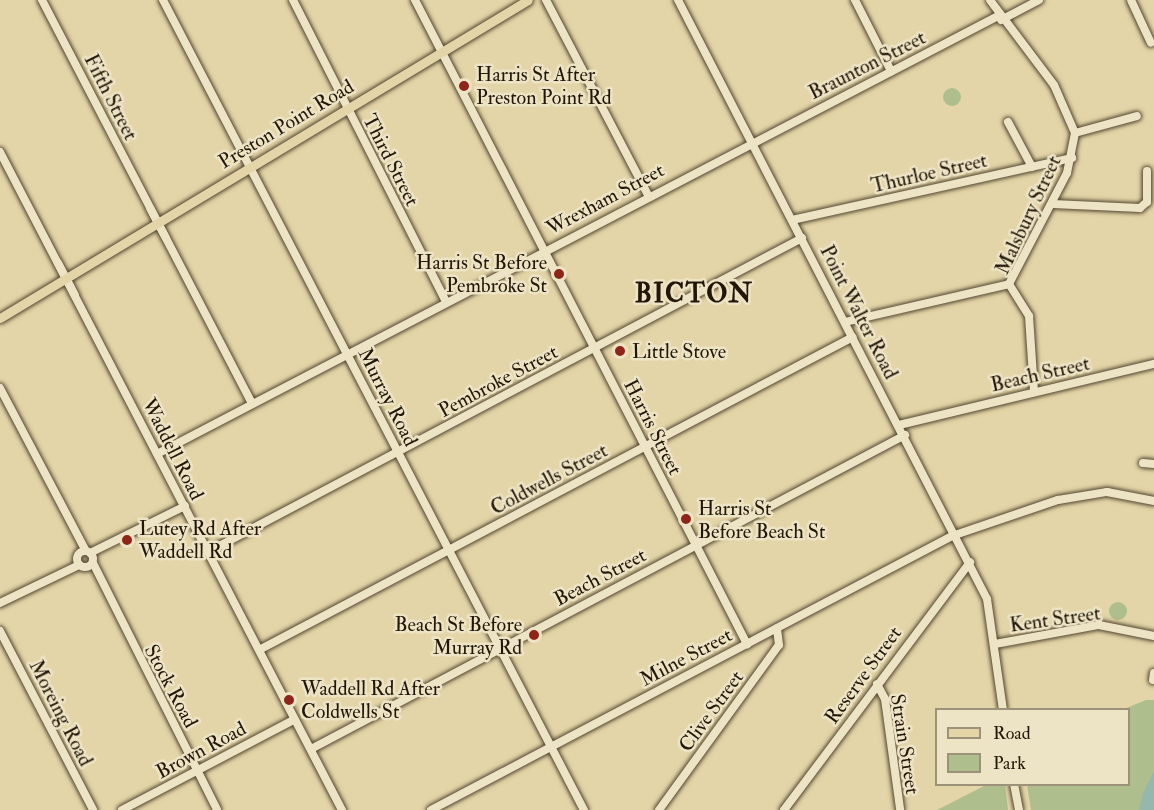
<!DOCTYPE html>
<html>
<head>
<meta charset="utf-8">
<style>
  body { margin:0 }
  #map { position:relative; width:1154px; height:810px; overflow:hidden; background:#e4d5a8; font-family:"IM FELL Double Pica",serif }
  div>[style] { position:absolute }
  [style*='--x'] { left:calc(var(--x)*1px); top:calc(var(--y)*1px); width:calc(var(--w)*1px); rotate:calc(var(--a)*1deg) }
  .green>* { inset:0; background:#aebe8c }
  .round { border-radius:50% }
  .water>* { inset:0; background:#95b8ac }
  .roads { filter:drop-shadow(0 0 2px #52462f) drop-shadow(0 0 2px #52462f) }
  .minor>* { height:8px; margin:-4px; padding:0 4px; transform-origin:4px; border-radius:4px; background:#ede4c6 }
  .minor>.ring { margin:-4px; padding:0; box-sizing:content-box; background:none; border:8px solid #ede4c6; border-radius:50% }
  .major>* { height:9px; margin:-4.5px; padding:0 4.5px; transform-origin:4.5px; border-radius:4.5px; background:#e4d5a8 }
  .dots>* { width:16px; height:16px; translate:-50% -50%; box-sizing:border-box; border:3px solid #ede4c6; border-radius:50% }
  span { translate:-50% -50%; white-space:nowrap; text-align:center; line-height:1.15; -webkit-text-stroke:5px #ede4c6; paint-order:stroke }
  .street-label { font-size:20px; color:#221607 }
  .poi-label { font-size:20px; color:#221607 }
  .left { translate:0 -50%; text-align:left }
  .right { translate:-100% -50%; text-align:right }
  .district-label { font-size:26px; color:#221607; font-weight:700; letter-spacing:1.5px }
  .legend { position:absolute; left:935px; top:708px; width:195px; height:78px; box-sizing:border-box; background:#ede4c6; border:2px solid #9c927a; margin:0; padding:8px 10px; list-style:none; font-size:18px; color:#221607 }
  .legend li { display:flex; align-items:center; gap:12px; height:30px }
  .legend b { width:30px; border:2px solid #9c927a }
</style>
</head>
<body>
<div id="map">
  <div class="green">
    <div class="round" style="left:943px;top:88px;width:18px;height:18px"></div>
    <div class="round" style="left:1109px;top:602px;width:18px;height:18px"></div>
    <div style="clip-path:polygon(1146px 700px,1154px 700px,1154px 771px,1139px 810px,1031px 810px,1027px 785px,1128px 784px,1124px 709px)"></div>
    <div style="clip-path:polygon(986px 785px,1005px 785px,1008px 810px,937px 810px)"></div>
  </div>
  <div class="water">
    <div style="clip-path:polygon(1154px 771px,1154px 810px,1139px 810px,1143px 793px)"></div>
  </div>
  <div class="roads">
    <div class="minor">
      <div style="--x:42;--y:0;--w:455;--a:62.5"></div>
      <div style="--x:163;--y:0;--w:913;--a:62.54"></div>
      <div style="--x:293;--y:0;--w:339;--a:63.1"></div>
      <div style="--x:415;--y:0;--w:725;--a:62.73"></div>
      <div style="--x:546;--y:0;--w:220;--a:62.4"></div>
      <div style="--x:678;--y:0;--w:674;--a:62.71"></div>
      <div style="--x:987;--y:599;--w:112;--a:81.8"></div>
      <div style="--x:855;--y:0;--w:80;--a:63.1"></div>
      <div style="--x:1131;--y:0;--w:47;--a:65.1"></div>
      <div style="--x:1001;--y:20;--w:43;--a:-27.8"></div>
      <div style="--x:1008;--y:122;--w:51;--a:61.9"></div>
      <div style="--x:1075;--y:133;--w:64;--a:-15.3"></div>
      <div style="--x:0;--y:152;--w:742;--a:62.54"></div>
      <div style="--x:1053;--y:204;--w:87;--a:2.6"></div>
      <div style="--x:1140;--y:208;--w:9;--a:-41"></div>
      <div style="--x:1147;--y:202;--w:31;--a:-90"></div>
      <div style="--x:150;--y:208;--w:34;--a:62"></div>
      <div style="--x:792;--y:220;--w:287;--a:-12.5"></div>
      <div style="--x:58;--y:263;--w:36;--a:62"></div>
      <div style="--x:1009;--y:284;--w:38;--a:58"></div>
      <div style="--x:1029;--y:316;--w:76;--a:86.2"></div>
      <div style="--x:845;--y:322;--w:168;--a:-13"></div>
      <div style="--x:1009;--y:284;--w:125;--a:-62.4"></div>
      <div style="--x:1067;--y:173;--w:41;--a:-78.7"></div>
      <div style="--x:1075;--y:133;--w:52;--a:-113.6"></div>
      <div style="--x:1054;--y:85;--w:106;--a:-127"></div>
      <div style="--x:0;--y:388;--w:184;--a:62.2"></div>
      <div style="--x:899;--y:425;--w:262;--a:-13.5"></div>
      <div style="--x:157;--y:454;--w:948;--a:-27.51"></div>
      <div style="--x:1143;--y:463;--w:11;--a:5"></div>
      <div class="ring" style="left:77px;top:551px;width:8px;height:8px"></div>
      <div style="--x:208;--y:552;--w:672;--a:-27.86"></div>
      <div style="--x:90;--y:553;--w:106;--a:-26.3"></div>
      <div style="--x:93;--y:563;--w:276;--a:63.3"></div>
      <div style="--x:0;--y:603;--w:88;--a:-25.7"></div>
      <div style="--x:0;--y:631;--w:202;--a:62.5"></div>
      <div style="--x:995;--y:644;--w:106;--a:-10.4"></div>
      <div style="--x:1099;--y:625;--w:56;--a:11.3"></div>
      <div style="--x:259;--y:650;--w:671;--a:-27.79"></div>
      <div style="--x:1153;--y:680;--w:7;--a:-82"></div>
      <div style="--x:877;--y:684;--w:17;--a:62"></div>
      <div style="--x:885;--y:699;--w:111;--a:82.2"></div>
      <div style="--x:311;--y:749;--w:672;--a:-27.86"></div>
      <div style="--x:1014;--y:784;--w:26;--a:79"></div>
      <div style="--x:122;--y:810;--w:195;--a:-27.7"></div>
      <div style="--x:431;--y:810;--w:589;--a:-27.74"></div>
      <div style="--x:952;--y:536;--w:112;--a:-18.8"></div>
      <div style="--x:1058;--y:500;--w:50;--a:-9.3"></div>
      <div style="--x:1107;--y:492;--w:48;--a:10.8"></div>
      <div style="--x:659;--y:810;--w:204;--a:-54"></div>
      <div style="--x:779;--y:645;--w:17;--a:-97"></div>
      <div style="--x:784;--y:810;--w:310;--a:-53.1"></div>
    </div>
    <div class="major">
      <div style="--x:0;--y:318;--w:616;--a:-31.06"></div>
    </div>
  </div>
  <div class="dots">
    <div style="left:464px;top:86px;background:#8f2418"></div>
    <div style="left:559px;top:274px;background:#8f2418"></div>
    <div style="left:620px;top:351px;background:#8f2418"></div>
    <div style="left:686px;top:519px;background:#8f2418"></div>
    <div style="left:127px;top:540px;background:#8f2418"></div>
    <div style="left:534px;top:635px;background:#8f2418"></div>
    <div style="left:289px;top:700px;background:#8f2418"></div>
  </div>
  <div class="street-label">
    <span style="left:867px;top:65px;rotate:-27deg">Braunton Street</span>
    <span style="left:111px;top:97px;rotate:63deg">Fifth Street</span>
    <span style="left:286px;top:124px;rotate:-31deg">Preston Point Road</span>
    <span style="left:391px;top:160px;rotate:63deg">Third Street</span>
    <span style="left:929px;top:173px;rotate:-13deg">Thurloe Street</span>
    <span style="left:605px;top:199px;rotate:-28deg">Wrexham Street</span>
    <span style="left:1028px;top:215px;rotate:-65deg">Malsbury Street</span>
    <span style="left:859px;top:312px;rotate:63deg">Point Walter Road</span>
    <span style="left:1040px;top:374px;rotate:-13deg">Beach Street</span>
    <span style="left:498px;top:381px;rotate:-28deg">Pembroke Street</span>
    <span style="left:388px;top:397px;rotate:63deg">Murray Road</span>
    <span style="left:653px;top:427px;rotate:63deg">Harris Street</span>
    <span style="left:173px;top:449px;rotate:63deg">Waddell Road</span>
    <span style="left:549px;top:479px;rotate:-28deg">Coldwells Street</span>
    <span style="left:600px;top:577px;rotate:-28deg">Beach Street</span>
    <span style="left:1055px;top:619px;rotate:-8deg">Kent Street</span>
    <span style="left:686px;top:657px;rotate:-28deg">Milne Street</span>
    <span style="left:863px;top:675px;rotate:-54deg">Reserve Street</span>
    <span style="left:171px;top:686px;rotate:62deg">Stock Road</span>
    <span style="left:711px;top:711px;rotate:-54deg">Clive Street</span>
    <span style="left:61px;top:713px;rotate:63deg">Moreing Road</span>
    <span style="left:905px;top:744px;rotate:81deg">Strain Street</span>
    <span style="left:201px;top:750px;rotate:-28deg">Brown Road</span>
  </div>
  <div class="poi-label">
    <span class="left" style="left:476px;top:86px">Harris St After<br>Preston Point Rd</span>
    <span class="right" style="left:547px;top:274px">Harris St Before<br>Pembroke St</span>
    <span class="left" style="left:632px;top:351px">Little Stove</span>
    <span class="left" style="left:698px;top:520px">Harris St<br>Before Beach St</span>
    <span class="left" style="left:139px;top:540px">Lutey Rd After<br>Waddell Rd</span>
    <span class="right" style="left:522px;top:636px">Beach St Before<br>Murray Rd</span>
    <span class="left" style="left:301px;top:700px">Waddell Rd After<br>Coldwells St</span>
  </div>
  <div class="district-label">
    <span style="left:694px;top:295px">BICTON</span>
  </div>
  <ul class="legend">
  <li><b style="height:8px;background:#e4d5a8"></b>Road</li>
  <li><b style="height:16px;background:#aebe8c"></b>Park</li>
  </ul>
</div>
</body>
</html>
